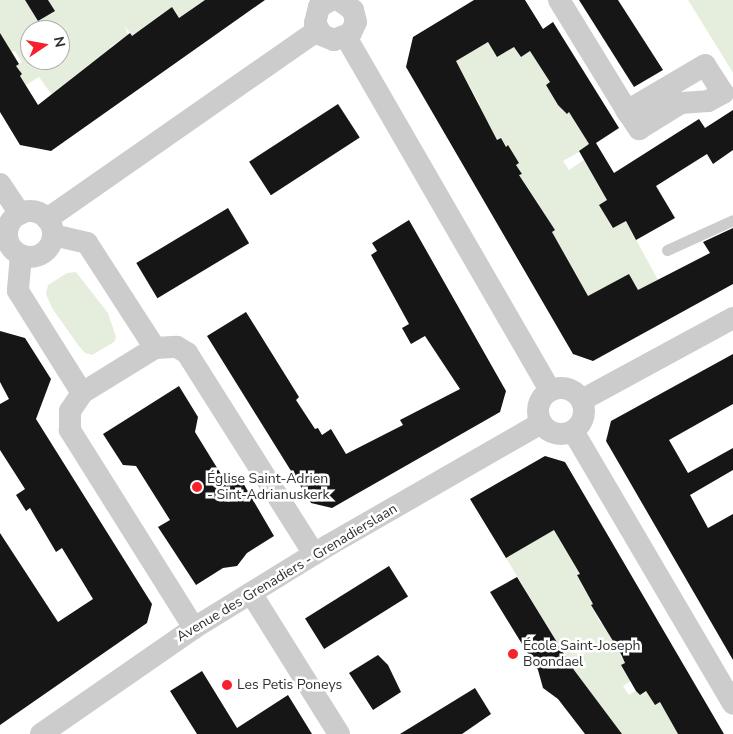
<!DOCTYPE html>
<html>
<head>
<meta charset="utf-8">
<style>
  body { margin:0 }
  #map { position:relative; width:733px; height:734px; overflow:hidden; background:#fff; font-family:"Nunito Sans",sans-serif }
  div>[style] { position:absolute }
  [style*='--x'] { left:calc(var(--x)*1px); top:calc(var(--y)*1px); width:calc(var(--w)*1px); rotate:calc(var(--a)*1deg) }
  .green>* { inset:0; background:#e5eedc }
  .building>* { inset:0; background:#161616; transform-origin:0 0 }
  .lane>* { height:11px; margin:-5.5px; padding:0 5.5px; transform-origin:5.5px; border-radius:5.5px; background:#ccc }
  .street>* { height:22px; margin:-11px; padding:0 11px; transform-origin:11px; border-radius:11px; background:#ccc }
  .street>.ring { margin:-11px; padding:0; box-sizing:content-box; background:none; border:22px solid #ccc; border-radius:50% }
  .dots>* { width:14px; height:14px; translate:-50% -50%; box-sizing:border-box; border:2px solid #fff; border-radius:50% }
  span { translate:-50% -50%; white-space:nowrap; text-align:center; line-height:1.15; -webkit-text-stroke:5px #fff; paint-order:stroke }
  .poi-label { font-size:14px; color:#2f2f2f }
  .left { translate:0 -50%; text-align:left }
  .street-label { font-size:14px; color:#2f2f2f }
  .north { position:absolute; left:20px; top:20px; width:50px; height:50px; box-sizing:border-box; background:#fff; border:1px solid #acacac; border-radius:50%; rotate:78deg; font-size:14px; font-weight:700; line-height:20px; text-align:center; color:#2f2f2f }
  .north::after { content:''; display:block; margin:auto; width:18px; height:22px; background:#f7212d; clip-path:polygon(50% 0,100% 100%,50% 72%,0 100%) }
</style>
</head>
<body>
<div id="map">
  <div class="green">
    <div style="clip-path:polygon(evenodd,0 0,25px 0,38px 21px,54px 11px,48px 0,216px 0,200px 3px,179px 18px,172px 7px,132px 36px,125px 26px,128px 35px,110px 47px,117px 56px,97px 70px,91px 63px,52px 95px,39px 77px,21px 88px,15px 79px,22px 75px,16px 66px,22px 62px,15px 51px,11px 52px,0 33px,0 0,30px 30px,60px 30px,60px 60px,30px 60px,30px 30px)"></div>
    <div style="clip-path:polygon(688px 0,733px 0,733px 73px,732px 71px)"></div>
    <div style="clip-path:polygon(461px 41px,469px 53px,488px 42px,497px 57px,514px 47px,521px 57px,530px 51px,556px 78px,546px 85px,566px 114px,573px 110px,576px 123px,590px 146px,563px 161px,569px 170px,584px 160px,607px 200px,613px 228px,626px 221px,658px 280px,638px 290px,629px 274px,585px 314px,585px 291px,575px 273px,562px 280px,565px 255px,552px 232px,555px 230px,517px 177px,522px 174px,516px 165px,519px 163px,509px 146px,506px 147px,501px 138px,495px 141px,489px 124px,474px 110px,480px 105px,458px 65px,454px 67px)"></div>
    <div style="clip-path:polygon(76px 272px,108px 313px,116px 337px,114px 342px,92px 355px,85px 353px,78px 345px,52px 308px,46px 294px,48px 285px,67px 273px)"></div>
    <div style="clip-path:polygon(562px 525px,583px 572px,577px 576px,596px 602px,591px 605px,600px 622px,636px 645px,620px 655px,625px 663px,621px 665px,632px 680px,623px 686px,629px 695px,637px 690px,640px 695px,646px 691px,655px 705px,662px 701px,678px 734px,622px 734px,574px 670px,506px 558px)"></div>
  </div>
  <div class="building">
    <div style="clip-path:polygon(25px 0,48px 0,55px 11px,38px 21px)"></div>
    <div style="clip-path:polygon(205px 0,265px 0,51px 151px,20px 145px,0 112px,0 33px,19px 64px,16px 66px,22px 74px,20px 76px,38px 105px,130px 33px,132px 36px,172px 7px,179px 18px)"></div>
    <div style="clip-path:polygon(474px 0,525px 0,543px 29px,553px 22px,619px 128px,596px 143px,614px 173px,699px 119px,705px 128px,733px 110px,733px 150px,713px 164px,707px 154px,656px 186px,675px 218px,636px 240px,626px 221px,613px 228px,599px 205px,607px 200px,579px 151px,589px 144px,569px 112px,567px 114px,558px 105px,546px 85px,550px 82px,530px 51px,521px 57px,514px 47px,497px 57px,488px 42px,456px 61px,497px 140px,501px 138px,506px 147px,508px 145px,519px 163px,516px 165px,522px 174px,519px 175px,555px 230px,552px 232px,588px 296px,629px 274px,638px 290px,710px 253px,703px 242px,733px 228px,733px 284px,593px 361px,573px 354px,406px 67px,413px 37px)"></div>
    <div style="clip-path:polygon(579px 0,618px 0,663px 70px,634px 87px)"></div>
    <div style="left:338px;top:104px;width:40px;height:106px;rotate:57deg"></div>
    <div style="left:228px;top:208px;width:41px;height:107px;rotate:59deg"></div>
    <div style="clip-path:polygon(409px 220px,506px 391px,500px 412px,332px 508px,311px 503px,207px 336px,246px 312px,299px 397px,296px 400px,315px 429px,318px 428px,322px 435px,331px 429px,346px 454px,403px 425px,400px 420px,460px 389px,425px 336px,411px 344px,402px 328px,409px 324px,371px 255px,377px 251px,372px 243px)"></div>
    <div style="clip-path:polygon(0 331px,25px 338px,51px 379px,36px 419px,152px 604px,147px 623px,0 725px,0 533px,58px 622px,93px 599px,62px 548px,56px 552px,30px 508px,26px 511px,16px 495px,25px 489px,0 450px,0 404px,9px 399px,0 382px)"></div>
    <div style="clip-path:polygon(733px 354px,733px 404px,669px 440px,688px 473px,733px 448px,733px 470px,690px 495px,708px 528px,733px 514px,733px 660px,606px 441px,611px 421px)"></div>
    <div style="clip-path:polygon(179px 386px,198px 417px,195px 432px,227px 484px,239px 476px,274px 536px,247px 553px,237px 566px,223px 568px,196px 585px,158px 527px,170px 520px,136px 466px,123px 465px,103px 434px)"></div>
    <div style="clip-path:polygon(545px 456px,565px 462px,724px 734px,678px 734px,660px 702px,655px 705px,646px 691px,640px 695px,636px 691px,621px 665px,625px 663px,621px 654px,591px 605px,593px 604px,577px 575px,580px 574px,554px 530px,506px 558px,470px 499px)"></div>
    <div style="left:389px;top:566px;width:36px;height:99px;rotate:58deg"></div>
    <div style="clip-path:polygon(517px 577px,574px 670px,622px 734px,585px 734px,558px 699px,543px 688px,538px 670px,490px 592px)"></div>
    <div style="clip-path:polygon(378px 655px,388px 665px,401px 692px,373px 710px,349px 673px)"></div>
    <div style="clip-path:polygon(202px 671px,237px 728px,288px 695px,312px 734px,197px 734px,170px 691px)"></div>
    <div style="clip-path:polygon(475px 688px,491px 714px,462px 734px,400px 734px)"></div>
  </div>
  <div class="lane">
    <div style="--x:667;--y:250;--w:72;--a:-24.4"></div>
  </div>
  <div class="street">
    <div style="--x:331;--y:0;--w:14;--a:150"></div>
    <div style="--x:319;--y:7;--w:16;--a:104"></div>
    <div style="--x:315;--y:23;--w:14;--a:60"></div>
    <div style="--x:322;--y:35;--w:13;--a:23"></div>
    <div style="--x:334;--y:40;--w:18;--a:-22"></div>
    <div style="--x:351;--y:33;--w:12;--a:-66"></div>
    <div style="--x:356;--y:22;--w:12;--a:-104"></div>
    <div style="--x:353;--y:10;--w:17;--a:-144"></div>
    <div style="--x:559;--y:0;--w:130;--a:58.5"></div>
    <div style="--x:627;--y:111;--w:22;--a:56"></div>
    <div style="--x:639;--y:129;--w:49;--a:-31.8"></div>
    <div style="--x:681;--y:103;--w:27;--a:-4"></div>
    <div style="--x:708;--y:101;--w:17;--a:-28"></div>
    <div style="--x:723;--y:93;--w:33;--a:-123"></div>
    <div style="--x:705;--y:65;--w:91;--a:149.5"></div>
    <div style="--x:346;--y:37;--w:408;--a:60"></div>
    <div style="--x:0;--y:184;--w:36;--a:56"></div>
    <div class="ring" style="left:7px;top:211px;width:24px;height:24px"></div>
    <div style="--x:47;--y:219;--w:330;--a:-34.9"></div>
    <div style="--x:53;--y:235;--w:35;--a:13"></div>
    <div style="--x:87;--y:243;--w:125;--a:57.1"></div>
    <div style="--x:21;--y:255;--w:36;--a:95"></div>
    <div style="--x:18;--y:291;--w:120;--a:57.9"></div>
    <div class="ring" style="left:538px;top:388px;width:24px;height:24px"></div>
    <div style="--x:582;--y:400;--w:172;--a:-28.5"></div>
    <div style="--x:573;--y:431;--w:316;--a:59.6"></div>
    <div style="--x:251;--y:593;--w:166;--a:58"></div>
    <div style="--x:194;--y:628;--w:234;--a:-122.1"></div>
    <div style="--x:70;--y:430;--w:19;--a:-90"></div>
    <div style="--x:70;--y:411;--w:22;--a:-56"></div>
    <div style="--x:82;--y:393;--w:86;--a:-31.7"></div>
    <div style="--x:155;--y:348;--w:22;--a:-3"></div>
    <div style="--x:177;--y:347;--w:12;--a:31"></div>
    <div style="--x:187;--y:353;--w:238;--a:57.7"></div>
    <div style="--x:41;--y:734;--w:186;--a:-34.7"></div>
    <div style="--x:194;--y:628;--w:158;--a:-31.6"></div>
    <div style="--x:329;--y:545;--w:245;--a:-29.9"></div>
  </div>
  <div class="dots">
    <div style="left:197px;top:487px;background:#f7212d"></div>
    <div style="left:513px;top:654px;background:#f7212d"></div>
    <div style="left:227px;top:685px;background:#f7212d"></div>
  </div>
  <div class="poi-label">
    <span class="left" style="left:207px;top:487px">Église Saint-Adrien<br>- Sint-Adrianuskerk</span>
    <span class="left" style="left:523px;top:654px">École Saint-Joseph<br>Boondael</span>
    <span class="left" style="left:237px;top:685px">Les Petis Poneys</span>
  </div>
  <div class="street-label">
    <span style="left:287px;top:573px;rotate:-31deg">Avenue des Grenadiers - Grenadierslaan</span>
  </div>
  <div class="north">N</div>
</div>
</body>
</html>
